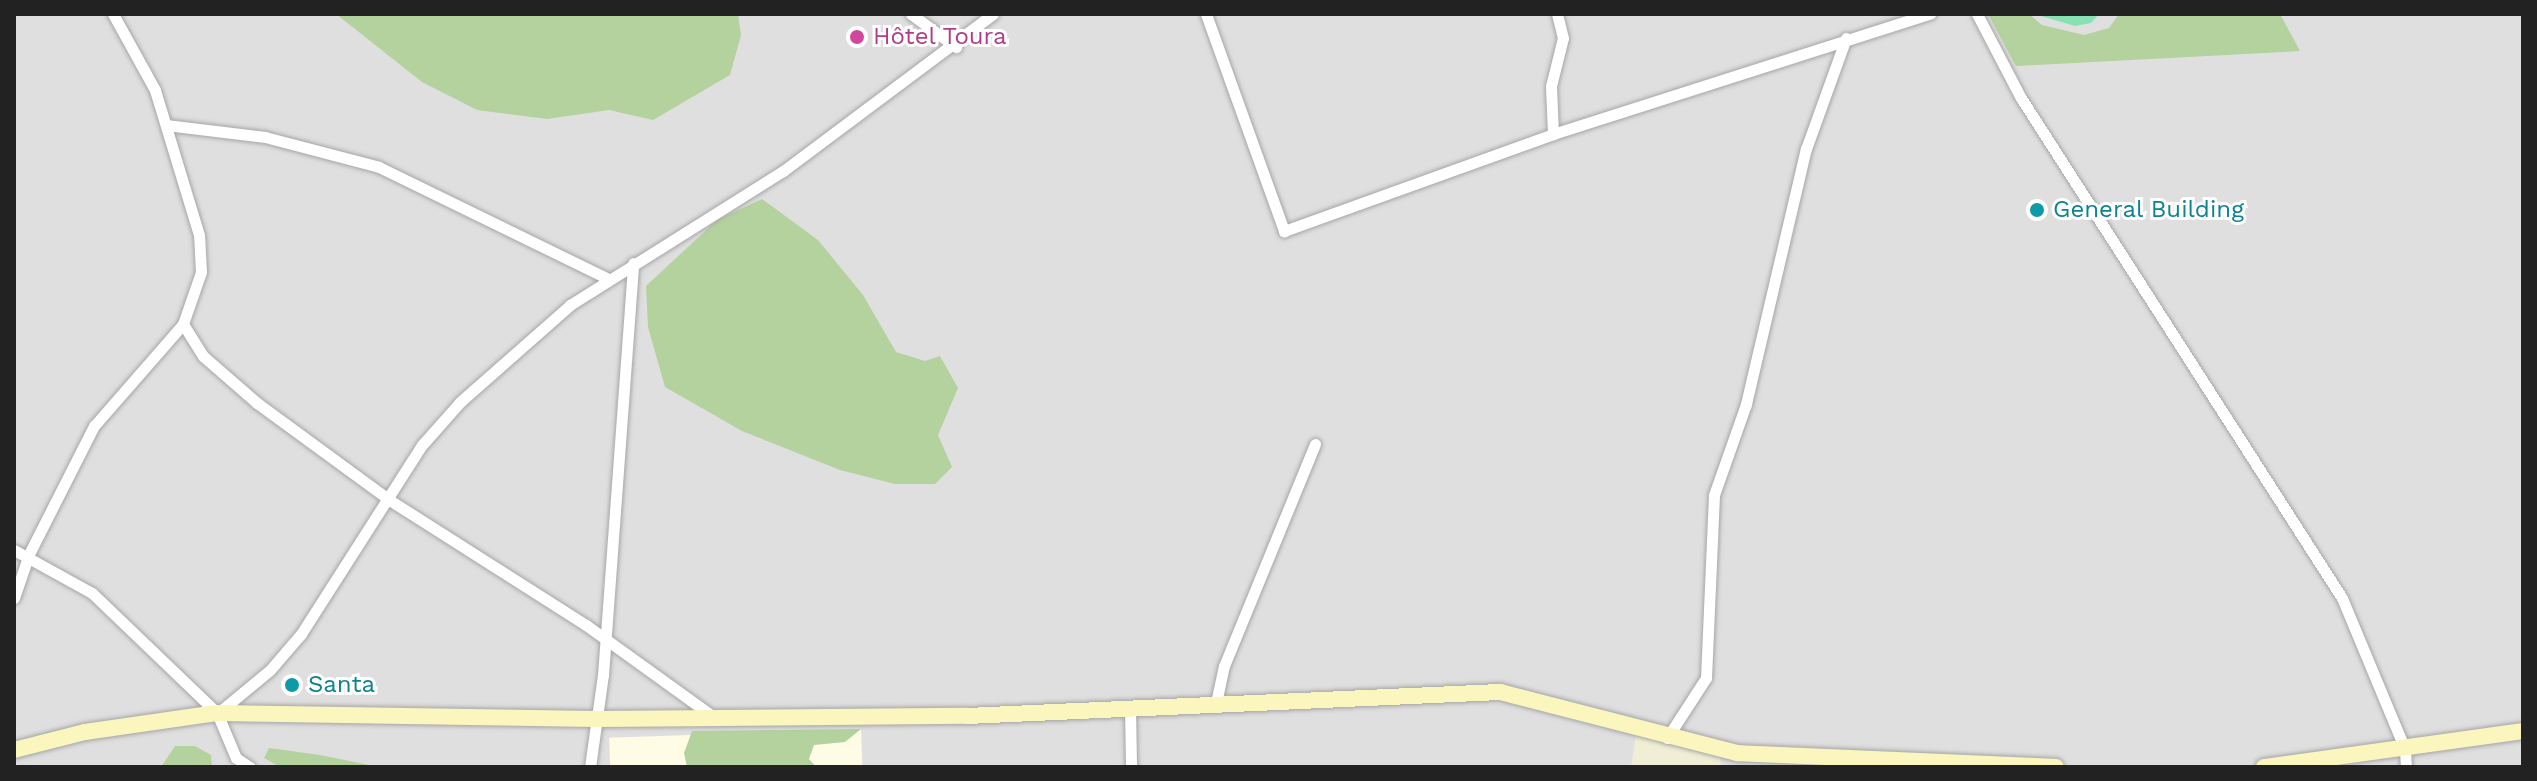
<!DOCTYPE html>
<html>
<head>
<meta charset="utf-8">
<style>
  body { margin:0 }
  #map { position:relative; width:2537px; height:781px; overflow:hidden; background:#f2eee9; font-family:"Work Sans",sans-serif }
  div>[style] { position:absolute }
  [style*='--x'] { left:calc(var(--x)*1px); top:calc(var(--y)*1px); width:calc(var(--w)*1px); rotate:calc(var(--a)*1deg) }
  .residential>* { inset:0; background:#e0dfdf; transform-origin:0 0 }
  .education>* { inset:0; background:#fffce5; transform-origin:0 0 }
  .farmland>* { inset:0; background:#f0efd5 }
  .forest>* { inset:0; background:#b3d29d }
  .pitch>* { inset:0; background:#87e1b2 }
  .roads { filter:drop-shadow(0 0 2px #a6a6a6) drop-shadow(0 0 2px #a6a6a6) }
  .minor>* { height:11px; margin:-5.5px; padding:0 5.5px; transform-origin:5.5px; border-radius:5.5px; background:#fff }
  .secondary>* { height:16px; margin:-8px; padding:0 8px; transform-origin:8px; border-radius:8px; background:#fbf6be }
  .dots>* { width:22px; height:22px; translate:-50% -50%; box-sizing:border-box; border:4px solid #fff; border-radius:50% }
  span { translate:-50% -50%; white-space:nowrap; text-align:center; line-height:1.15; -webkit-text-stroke:6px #fff; paint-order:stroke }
  .hotel-label { font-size:24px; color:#b23c85 }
  .left { translate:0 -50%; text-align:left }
  .culture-label { font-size:24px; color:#0d838f }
  .frame { position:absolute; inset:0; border:16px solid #222; pointer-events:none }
</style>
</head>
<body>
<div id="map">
  <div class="residential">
    <div style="left:14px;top:14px;width:2509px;height:753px"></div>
  </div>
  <div class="education">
    <div style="left:861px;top:729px;width:38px;height:252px;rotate:88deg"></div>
  </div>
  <div class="farmland">
    <div style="clip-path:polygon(1636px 735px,1720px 756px,1721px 767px,1631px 767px)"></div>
  </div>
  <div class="forest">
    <div style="clip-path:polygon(336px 14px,738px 14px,741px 35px,730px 75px,653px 120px,609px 110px,547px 119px,477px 110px,422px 82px)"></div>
    <div style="clip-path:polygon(1988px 14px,2029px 14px,2042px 25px,2084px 35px,2109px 28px,2119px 14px,2280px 14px,2300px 51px,2016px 66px)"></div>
    <div style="clip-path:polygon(762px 199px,818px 240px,863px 295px,896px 352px,925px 361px,940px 356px,958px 388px,938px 435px,952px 467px,935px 484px,895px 484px,840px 470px,742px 431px,665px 387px,648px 327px,646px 286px,717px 220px)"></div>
    <div style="clip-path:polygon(861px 729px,845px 742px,814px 745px,809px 759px,816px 767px,687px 767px,684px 753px,692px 731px)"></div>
    <div style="clip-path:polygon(175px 746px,195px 746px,211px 755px,212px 767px,161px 767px)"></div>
    <div style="clip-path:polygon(269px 748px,320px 755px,379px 767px,280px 767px,264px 758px)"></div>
  </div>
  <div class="pitch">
    <div style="clip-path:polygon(2034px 14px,2099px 14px,2091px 23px,2075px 26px)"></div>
  </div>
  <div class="roads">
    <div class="minor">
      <div style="--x:911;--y:14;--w:56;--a:36.3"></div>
      <div style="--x:1206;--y:14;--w:231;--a:70.2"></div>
      <div style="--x:1284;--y:231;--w:286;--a:-19.8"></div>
      <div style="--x:1553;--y:134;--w:396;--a:-17.7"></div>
      <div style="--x:1977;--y:14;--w:95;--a:62.4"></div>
      <div style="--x:2021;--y:98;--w:594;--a:57.3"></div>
      <div style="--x:2342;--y:598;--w:164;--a:67.4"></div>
      <div style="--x:2405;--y:749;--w:18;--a:87"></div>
      <div style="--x:166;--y:125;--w:100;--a:6.9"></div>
      <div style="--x:265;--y:137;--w:118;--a:14.7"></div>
      <div style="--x:379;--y:167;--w:256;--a:26"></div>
      <div style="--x:1553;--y:134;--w:48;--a:-92.4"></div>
      <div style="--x:1551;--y:86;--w:49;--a:-76"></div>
      <div style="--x:1563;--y:38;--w:25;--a:-104"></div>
      <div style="--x:183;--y:324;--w:38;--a:58"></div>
      <div style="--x:203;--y:356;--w:72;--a:41"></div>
      <div style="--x:257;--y:403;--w:162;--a:36.2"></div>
      <div style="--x:388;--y:499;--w:235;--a:32.5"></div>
      <div style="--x:586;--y:625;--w:154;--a:35.8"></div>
      <div style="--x:14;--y:550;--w:89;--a:28.9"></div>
      <div style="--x:92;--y:593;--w:173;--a:43.8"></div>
      <div style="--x:217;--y:713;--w:49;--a:67.1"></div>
      <div style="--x:236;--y:758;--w:17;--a:33"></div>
      <div style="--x:14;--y:598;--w:46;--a:-71.2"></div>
      <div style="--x:29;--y:554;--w:144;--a:-63.1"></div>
      <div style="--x:94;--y:426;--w:135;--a:-48.9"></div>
      <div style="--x:183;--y:324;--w:55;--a:-70.9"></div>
      <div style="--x:201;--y:272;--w:37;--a:-93"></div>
      <div style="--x:199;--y:235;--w:152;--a:-106.9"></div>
      <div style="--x:155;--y:90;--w:87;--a:-118.9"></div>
      <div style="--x:1216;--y:703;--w:38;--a:-78"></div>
      <div style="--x:1224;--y:666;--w:240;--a:-67.7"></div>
      <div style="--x:1130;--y:707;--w:60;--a:89"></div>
      <div style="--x:218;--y:713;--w:67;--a:-39.6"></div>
      <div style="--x:270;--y:670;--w:48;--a:-49.3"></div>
      <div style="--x:301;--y:634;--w:224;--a:-57.4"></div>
      <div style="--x:422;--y:445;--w:57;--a:-48.5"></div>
      <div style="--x:460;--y:402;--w:147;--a:-41.4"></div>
      <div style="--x:570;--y:305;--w:252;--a:-32.2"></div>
      <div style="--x:783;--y:171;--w:262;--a:-36.8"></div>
      <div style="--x:1667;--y:738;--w:72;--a:-57"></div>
      <div style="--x:1706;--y:678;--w:183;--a:-87.5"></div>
      <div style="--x:1714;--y:495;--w:96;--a:-70.6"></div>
      <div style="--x:1746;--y:404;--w:262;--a:-76.8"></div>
      <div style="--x:1806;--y:149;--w:118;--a:-70.2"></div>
      <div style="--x:590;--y:767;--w:93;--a:-82"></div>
      <div style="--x:603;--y:675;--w:413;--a:-85.8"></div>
    </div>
    <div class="secondary">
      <div style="--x:14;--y:750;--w:73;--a:-14.2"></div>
      <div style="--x:85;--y:732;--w:133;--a:-8.2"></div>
      <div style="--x:217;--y:713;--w:379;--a:0.9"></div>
      <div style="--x:596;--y:719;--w:371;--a:-0.5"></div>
      <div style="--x:967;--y:716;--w:534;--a:-2.58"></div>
      <div style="--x:1500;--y:692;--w:245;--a:14.4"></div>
      <div style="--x:1737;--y:753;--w:319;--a:2.5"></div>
      <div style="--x:2264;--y:767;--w:261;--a:-7.9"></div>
    </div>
  </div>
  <div class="dots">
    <div style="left:857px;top:37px;background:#d1479c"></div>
    <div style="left:2037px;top:210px;background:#0f9aa8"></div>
    <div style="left:292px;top:685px;background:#0f9aa8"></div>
  </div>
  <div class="hotel-label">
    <span class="left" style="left:873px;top:37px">Hôtel Toura</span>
  </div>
  <div class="culture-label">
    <span class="left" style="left:2053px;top:210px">General Building</span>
    <span class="left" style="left:308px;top:685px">Santa</span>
  </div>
  <div class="frame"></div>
</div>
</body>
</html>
